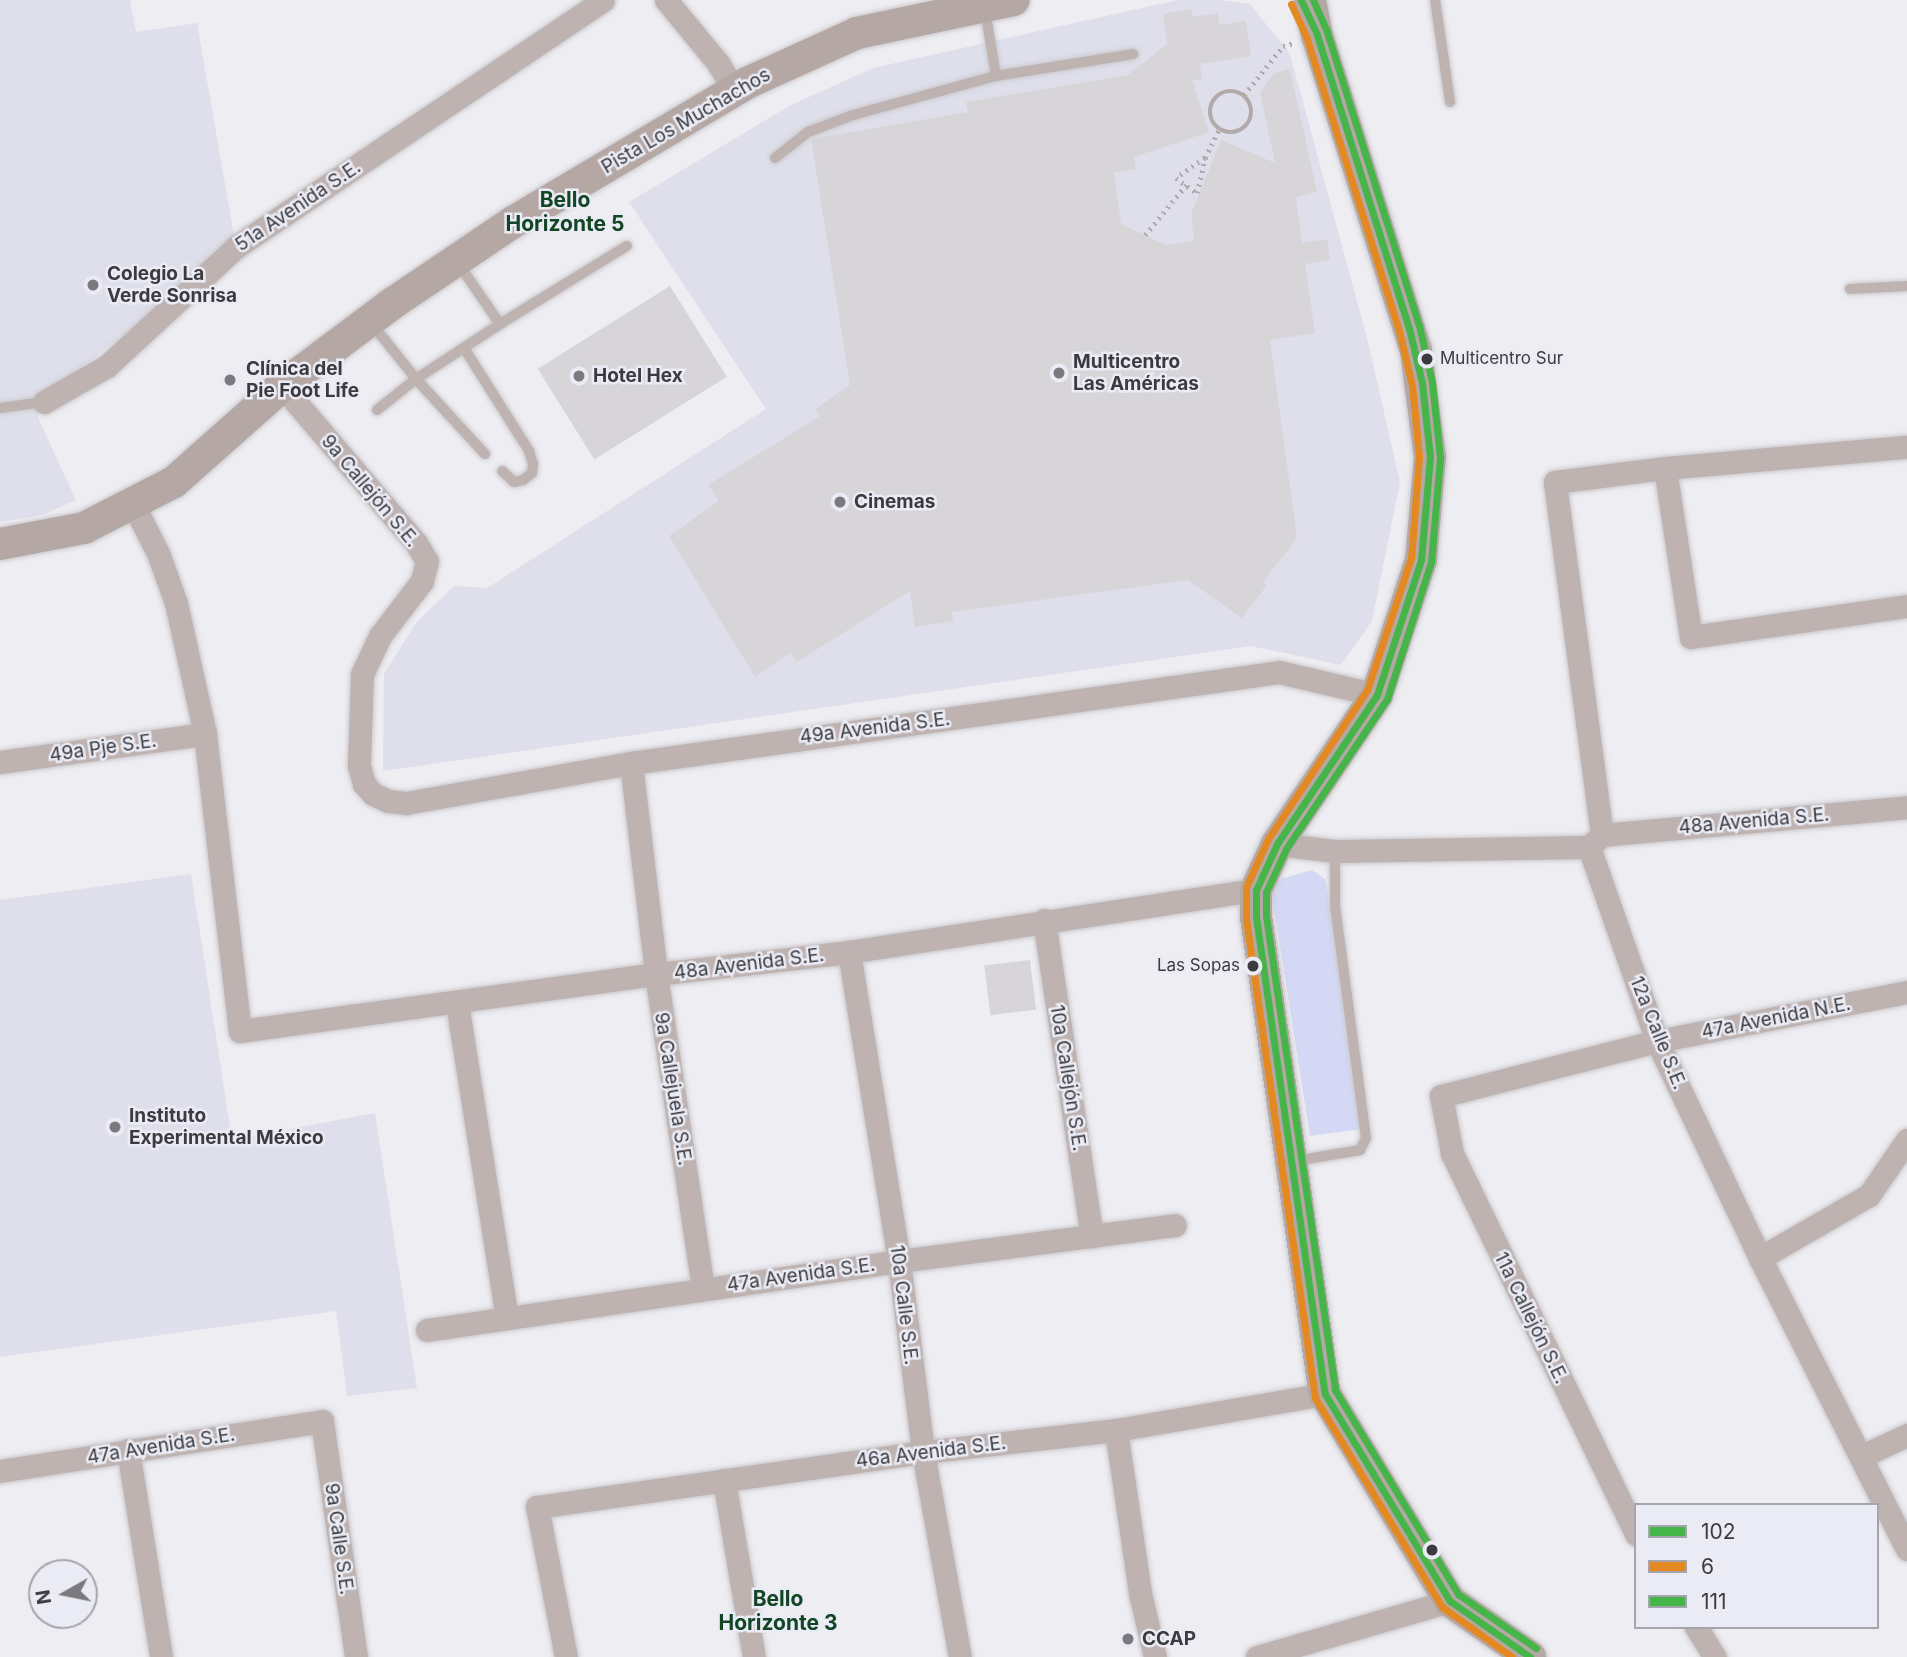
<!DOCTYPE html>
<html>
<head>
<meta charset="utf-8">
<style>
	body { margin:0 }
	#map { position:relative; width:1907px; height:1657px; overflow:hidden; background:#ededf2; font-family:Inter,sans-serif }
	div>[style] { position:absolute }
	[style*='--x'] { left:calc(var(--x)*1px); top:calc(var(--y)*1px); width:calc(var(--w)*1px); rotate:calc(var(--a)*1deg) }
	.built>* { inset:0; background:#dedfeb }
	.green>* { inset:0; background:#d5d8f5 }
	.building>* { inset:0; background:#d7d5d8; transform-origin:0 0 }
	.path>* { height:4.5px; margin-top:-2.25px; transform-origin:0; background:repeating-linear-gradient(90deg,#b2aaaa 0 2px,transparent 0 7px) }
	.path>.ring { margin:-2.25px; padding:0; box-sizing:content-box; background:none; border:4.5px solid #b2aaaa; border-radius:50% }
	.roads { filter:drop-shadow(0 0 2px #cacacd) drop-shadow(0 0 2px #cacacd) }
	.lane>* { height:10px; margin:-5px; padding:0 5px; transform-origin:5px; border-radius:5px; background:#beb3b1 }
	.street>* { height:23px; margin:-11.5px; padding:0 11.5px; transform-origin:11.5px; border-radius:11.5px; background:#beb3b1 }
	.secondary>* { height:32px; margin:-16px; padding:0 16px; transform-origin:16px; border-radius:16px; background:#b5a7a4 }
	.bus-1>* { height:7px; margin:-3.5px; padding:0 3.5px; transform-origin:3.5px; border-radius:3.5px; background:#45b549 }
	.bus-2>* { height:7px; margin:-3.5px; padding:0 3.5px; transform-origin:3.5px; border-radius:3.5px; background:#e48922 }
	.bus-3>* { height:7px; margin:-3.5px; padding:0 3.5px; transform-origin:3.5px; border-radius:3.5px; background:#45b549 }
	.dots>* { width:19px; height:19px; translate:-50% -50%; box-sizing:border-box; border:4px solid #eaebf5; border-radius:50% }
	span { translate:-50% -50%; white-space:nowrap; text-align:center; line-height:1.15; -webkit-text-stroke:5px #eaebf5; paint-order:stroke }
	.bus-label { font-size:17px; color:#3b3b3f }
	.left { translate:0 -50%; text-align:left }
	.right { translate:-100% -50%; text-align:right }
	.street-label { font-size:19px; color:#3b3b3f }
	.poi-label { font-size:19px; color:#3b3b3f; font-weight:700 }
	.neighbourhood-label { font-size:21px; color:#114523; font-weight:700 }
	.legend { position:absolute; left:1634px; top:1503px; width:245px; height:126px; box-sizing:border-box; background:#eaebf5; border:2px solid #a4a5ac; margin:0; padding:9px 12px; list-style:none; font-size:21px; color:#3b3b3f }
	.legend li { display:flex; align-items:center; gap:14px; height:35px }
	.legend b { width:35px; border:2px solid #a4a5ac }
	.north { position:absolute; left:28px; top:1559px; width:70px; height:70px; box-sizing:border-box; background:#eaebf5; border:2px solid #a4a5ac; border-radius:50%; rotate:261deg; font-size:19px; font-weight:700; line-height:28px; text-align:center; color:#3b3b3f }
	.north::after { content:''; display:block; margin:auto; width:24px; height:32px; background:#79797e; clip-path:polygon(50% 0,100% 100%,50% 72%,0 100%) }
</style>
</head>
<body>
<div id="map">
	<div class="built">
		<i style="clip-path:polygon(0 0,130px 0,136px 32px,197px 23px,236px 247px,36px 403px,39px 420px,76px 500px,43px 515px,0 522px)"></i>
		<i style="clip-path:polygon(1178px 0,1220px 0,1250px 4px,1290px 54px,1367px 338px,1400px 482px,1372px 621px,1341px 665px,1251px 646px,383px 771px,384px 674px,416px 623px,454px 586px,487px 588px,766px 409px,629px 202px,789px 106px,873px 68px)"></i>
		<i style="clip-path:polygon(191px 874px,232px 1140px,375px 1113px,417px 1388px,347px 1396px,336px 1311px,0 1357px,0 900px)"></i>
	</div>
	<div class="green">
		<i style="clip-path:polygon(1312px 870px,1325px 879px,1366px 1110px,1361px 1129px,1310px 1136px,1270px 882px)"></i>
	</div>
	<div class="building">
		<i style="clip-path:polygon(1191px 9px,1193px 17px,1218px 13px,1219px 25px,1246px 21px,1251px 56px,1200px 64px,1202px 79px,1192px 80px,1209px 132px,1134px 157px,1136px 169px,1114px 173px,1121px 224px,1166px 245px,1194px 241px,1191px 214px,1221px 140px,1275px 163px,1260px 93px,1274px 73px,1290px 69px,1317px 192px,1296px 197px,1302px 243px,1327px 239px,1330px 260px,1305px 264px,1315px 333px,1270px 340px,1297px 538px,1263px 582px,1267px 585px,1242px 618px,1188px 580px,952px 612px,953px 621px,915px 627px,910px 591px,797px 662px,790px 653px,755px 677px,669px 536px,719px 501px,708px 485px,820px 416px,815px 409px,850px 385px,811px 139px,968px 112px,966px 102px,1128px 75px,1167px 44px,1163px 14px)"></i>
		<i style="left:670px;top:286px;width:107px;height:156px;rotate:58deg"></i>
		<i style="left:1030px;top:960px;width:50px;height:46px;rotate:83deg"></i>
	</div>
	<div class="path">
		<i class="ring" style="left:1210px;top:91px;width:37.5px;height:37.5px"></i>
		<i style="--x:1244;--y:95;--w:63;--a:-51.5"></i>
		<i style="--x:1283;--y:46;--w:10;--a:-17"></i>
		<i style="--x:1205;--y:158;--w:35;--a:145"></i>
		<i style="--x:1176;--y:178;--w:26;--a:36"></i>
		<i style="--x:1197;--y:193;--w:36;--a:-77"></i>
		<i style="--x:1205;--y:158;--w:32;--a:-64"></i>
		<i style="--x:1145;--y:235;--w:65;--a:-50.6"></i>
	</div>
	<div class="roads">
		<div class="lane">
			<i style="--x:1435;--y:0;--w:103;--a:81.6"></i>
			<i style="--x:985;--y:10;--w:67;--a:80.5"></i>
			<i style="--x:775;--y:158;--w:42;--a:-38.2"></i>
			<i style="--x:808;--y:132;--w:48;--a:-20.7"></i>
			<i style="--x:853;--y:115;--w:148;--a:-15.3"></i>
			<i style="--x:996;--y:76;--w:139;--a:-9.1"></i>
			<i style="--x:458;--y:263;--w:74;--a:55.5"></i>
			<i style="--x:1850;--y:289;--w:57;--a:-3"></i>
			<i style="--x:372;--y:324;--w:70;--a:51.3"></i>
			<i style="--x:416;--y:379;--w:102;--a:47.4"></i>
			<i style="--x:464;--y:348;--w:122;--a:57.7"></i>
			<i style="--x:529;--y:451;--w:14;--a:73"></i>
			<i style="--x:533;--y:464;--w:9;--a:96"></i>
			<i style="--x:532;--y:473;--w:11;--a:142"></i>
			<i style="--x:523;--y:480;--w:9;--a:167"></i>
			<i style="--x:514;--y:482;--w:16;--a:-137"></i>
			<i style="--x:0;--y:408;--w:44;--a:-7.8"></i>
			<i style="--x:377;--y:410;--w:50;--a:-38.5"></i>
			<i style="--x:416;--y:379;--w:100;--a:-33.2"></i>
			<i style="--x:500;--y:324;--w:149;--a:-31.6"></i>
			<i style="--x:1295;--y:1161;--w:66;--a:-9.6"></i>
			<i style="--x:1360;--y:1150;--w:13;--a:-63"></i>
			<i style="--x:1366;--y:1138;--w:233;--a:-97.6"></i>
			<i style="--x:1335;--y:907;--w:56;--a:-90"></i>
		</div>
		<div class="street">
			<i style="--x:666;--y:0;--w:82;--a:50.5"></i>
			<i style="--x:718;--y:63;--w:33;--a:59"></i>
			<i style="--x:282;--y:386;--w:206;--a:49.5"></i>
			<i style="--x:416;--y:543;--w:21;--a:59"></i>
			<i style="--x:427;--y:561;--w:21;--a:104"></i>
			<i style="--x:422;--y:581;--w:69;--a:127.4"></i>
			<i style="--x:380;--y:636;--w:42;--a:115.3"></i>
			<i style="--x:362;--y:674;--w:92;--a:91.9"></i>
			<i style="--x:359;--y:766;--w:19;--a:74"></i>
			<i style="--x:364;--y:784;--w:13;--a:48"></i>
			<i style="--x:373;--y:794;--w:17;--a:25"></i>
			<i style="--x:388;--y:801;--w:18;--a:6"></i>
			<i style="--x:406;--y:803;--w:229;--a:-10.1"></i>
			<i style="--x:631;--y:763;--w:654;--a:-7.99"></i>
			<i style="--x:1279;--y:672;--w:101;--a:13.2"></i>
			<i style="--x:44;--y:402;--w:73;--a:-29.7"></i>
			<i style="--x:107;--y:366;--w:176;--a:-42.7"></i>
			<i style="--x:236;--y:247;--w:442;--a:-33.9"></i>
			<i style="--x:1665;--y:468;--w:171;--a:81.3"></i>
			<i style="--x:1691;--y:637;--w:218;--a:-8.2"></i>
			<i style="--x:133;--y:504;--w:55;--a:63"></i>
			<i style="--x:158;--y:553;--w:53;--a:70.2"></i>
			<i style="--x:176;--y:603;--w:134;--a:77.5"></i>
			<i style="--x:205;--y:734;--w:299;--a:83.3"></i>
			<i style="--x:240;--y:1031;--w:420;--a:-7.8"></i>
			<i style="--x:656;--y:974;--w:194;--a:-6.5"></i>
			<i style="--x:849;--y:952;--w:412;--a:-8.7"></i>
			<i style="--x:0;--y:762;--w:207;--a:-7.8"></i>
			<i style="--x:631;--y:763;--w:212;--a:83.2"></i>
			<i style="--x:656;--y:974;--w:318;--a:81.5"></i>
			<i style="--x:1602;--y:835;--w:306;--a:-5.2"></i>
			<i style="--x:1277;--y:844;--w:58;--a:6.9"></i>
			<i style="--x:1335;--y:851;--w:254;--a:-0.9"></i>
			<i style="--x:1589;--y:847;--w:206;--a:70.7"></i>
			<i style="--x:1657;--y:1041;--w:240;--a:64.6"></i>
			<i style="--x:1760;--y:1258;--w:326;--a:63.2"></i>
			<i style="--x:1589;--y:847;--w:18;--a:-43"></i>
			<i style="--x:1602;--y:835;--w:356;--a:-97.6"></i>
			<i style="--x:1555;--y:482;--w:111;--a:-7.3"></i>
			<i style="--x:1665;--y:468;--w:243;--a:-5"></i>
			<i style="--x:1044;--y:920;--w:320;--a:81.4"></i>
			<i style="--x:849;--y:952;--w:313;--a:80.8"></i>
			<i style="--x:899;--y:1261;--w:193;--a:82.8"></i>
			<i style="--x:923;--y:1452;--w:208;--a:79.8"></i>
			<i style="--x:457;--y:1003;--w:319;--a:81"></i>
			<i style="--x:1760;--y:1258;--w:126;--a:-30"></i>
			<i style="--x:1869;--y:1195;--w:67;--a:-55.4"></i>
			<i style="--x:427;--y:1330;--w:477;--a:-8.3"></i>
			<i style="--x:899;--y:1261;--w:278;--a:-7.4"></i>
			<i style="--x:1116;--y:1430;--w:165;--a:81.6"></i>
			<i style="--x:1140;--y:1593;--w:66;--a:76.8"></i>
			<i style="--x:128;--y:1450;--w:210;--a:80.9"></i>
			<i style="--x:1862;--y:1456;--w:50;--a:-25"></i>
			<i style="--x:0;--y:1471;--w:326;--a:-8.8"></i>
			<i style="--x:322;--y:1421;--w:238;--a:81.8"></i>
			<i style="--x:724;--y:1480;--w:180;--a:80.4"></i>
			<i style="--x:1636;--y:1534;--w:423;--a:-115.8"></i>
			<i style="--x:1452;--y:1153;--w:58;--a:-100.9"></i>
			<i style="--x:1441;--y:1096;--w:223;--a:-14.3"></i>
			<i style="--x:1657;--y:1041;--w:255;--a:-11.1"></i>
			<i style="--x:1696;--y:1627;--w:36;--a:58"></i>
			<i style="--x:566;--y:1657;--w:153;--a:-100.9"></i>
			<i style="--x:537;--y:1507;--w:390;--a:-8.1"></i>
			<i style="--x:923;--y:1452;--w:194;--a:-6.5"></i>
			<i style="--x:1116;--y:1430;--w:212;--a:-9.8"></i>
			<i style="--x:1257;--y:1657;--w:201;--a:-16.2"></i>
		</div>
		<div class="secondary">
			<i style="--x:1310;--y:0;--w:36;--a:79"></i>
			<i style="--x:1317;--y:35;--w:331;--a:72.6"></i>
			<i style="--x:1416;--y:351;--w:107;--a:82.5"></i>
			<i style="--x:1430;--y:457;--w:103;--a:95"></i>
			<i style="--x:1421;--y:560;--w:142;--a:108.1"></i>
			<i style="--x:1377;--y:695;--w:179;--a:123.9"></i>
			<i style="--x:1277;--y:844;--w:51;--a:114.5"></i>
			<i style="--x:1256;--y:890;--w:27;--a:90"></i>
			<i style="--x:1256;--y:917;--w:482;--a:81.8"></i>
			<i style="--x:1325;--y:1394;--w:242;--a:58.9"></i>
			<i style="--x:1450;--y:1601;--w:98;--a:35"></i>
			<i style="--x:0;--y:544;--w:86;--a:-10.8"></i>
			<i style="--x:84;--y:528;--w:101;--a:-27.1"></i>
			<i style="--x:174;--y:482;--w:144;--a:-41.6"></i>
			<i style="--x:282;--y:386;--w:139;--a:-36.8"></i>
			<i style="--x:393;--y:303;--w:145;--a:-34"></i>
			<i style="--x:513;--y:222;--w:272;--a:-30.7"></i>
			<i style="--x:747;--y:83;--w:121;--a:-24.4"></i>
			<i style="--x:857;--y:33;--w:160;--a:-11.9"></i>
		</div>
	</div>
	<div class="bus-1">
		<i style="--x:1301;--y:0;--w:38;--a:65"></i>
		<i style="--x:1317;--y:35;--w:307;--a:72.6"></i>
		<i style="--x:1409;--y:328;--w:57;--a:76.7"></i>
		<i style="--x:1422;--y:383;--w:74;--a:83.8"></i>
		<i style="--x:1430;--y:457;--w:103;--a:95"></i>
		<i style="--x:1421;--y:560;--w:142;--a:108.1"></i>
		<i style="--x:1377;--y:695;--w:179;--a:123.9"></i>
		<i style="--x:1277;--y:844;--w:51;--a:114.5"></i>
		<i style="--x:1256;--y:890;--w:27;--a:90"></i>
		<i style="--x:1256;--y:917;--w:482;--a:81.8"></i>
		<i style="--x:1325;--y:1394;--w:242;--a:58.9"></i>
		<i style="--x:1450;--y:1601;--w:98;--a:35"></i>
	</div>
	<div class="bus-2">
		<i style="--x:1291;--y:4;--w:38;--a:65"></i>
		<i style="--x:1307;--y:39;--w:306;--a:72.5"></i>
		<i style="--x:1399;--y:331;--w:56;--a:76.5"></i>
		<i style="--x:1412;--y:385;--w:72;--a:84.4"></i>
		<i style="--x:1419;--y:457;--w:101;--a:94.5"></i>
		<i style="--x:1411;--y:558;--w:139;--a:108.4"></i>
		<i style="--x:1367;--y:690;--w:179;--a:123.6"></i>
		<i style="--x:1268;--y:839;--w:53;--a:114.6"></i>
		<i style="--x:1246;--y:887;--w:32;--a:90"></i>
		<i style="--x:1246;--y:919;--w:484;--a:81.8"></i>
		<i style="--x:1315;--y:1398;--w:245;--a:58.7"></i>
		<i style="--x:1442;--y:1607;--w:86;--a:35.5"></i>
	</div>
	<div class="bus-3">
		<i style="--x:1313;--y:0;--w:35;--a:66"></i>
		<i style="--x:1327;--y:32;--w:307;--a:72.6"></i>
		<i style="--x:1419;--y:325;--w:58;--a:77.2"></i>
		<i style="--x:1432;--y:382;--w:76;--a:84"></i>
		<i style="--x:1440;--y:458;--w:104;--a:94.9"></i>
		<i style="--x:1431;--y:562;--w:144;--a:107.8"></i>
		<i style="--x:1387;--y:699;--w:181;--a:124"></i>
		<i style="--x:1286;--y:849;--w:47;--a:114.9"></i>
		<i style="--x:1266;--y:892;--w:24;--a:90"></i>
		<i style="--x:1266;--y:916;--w:479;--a:81.7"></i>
		<i style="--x:1335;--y:1390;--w:238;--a:58.9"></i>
		<i style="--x:1458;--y:1594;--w:95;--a:34.7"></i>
	</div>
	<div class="dots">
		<i style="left:93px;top:285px;background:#79797e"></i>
		<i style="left:1427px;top:359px;background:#3b3b3f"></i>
		<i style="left:1059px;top:373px;background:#79797e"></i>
		<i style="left:579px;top:376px;background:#79797e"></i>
		<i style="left:230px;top:380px;background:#79797e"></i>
		<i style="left:840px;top:502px;background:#79797e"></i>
		<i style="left:1253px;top:966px;background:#3b3b3f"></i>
		<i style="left:115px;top:1127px;background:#79797e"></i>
		<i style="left:1432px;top:1550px;background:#3b3b3f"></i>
		<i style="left:1128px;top:1639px;background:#79797e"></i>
	</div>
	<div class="bus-label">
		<span class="left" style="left:1440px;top:359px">Multicentro Sur</span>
		<span class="right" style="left:1240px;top:966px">Las Sopas</span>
	</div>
	<div class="street-label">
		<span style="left:686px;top:121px;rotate:-30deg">Pista Los Muchachos</span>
		<span style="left:298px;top:206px;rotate:-34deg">51a Avenida S.E.</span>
		<span style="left:370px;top:491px;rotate:50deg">9a Callejón S.E.</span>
		<span style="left:875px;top:728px;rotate:-7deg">49a Avenida S.E.</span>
		<span style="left:103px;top:748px;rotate:-8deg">49a Pje S.E.</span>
		<span style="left:1754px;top:821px;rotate:-5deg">48a Avenida S.E.</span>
		<span style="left:749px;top:964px;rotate:-7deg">48a Avenida S.E.</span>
		<span style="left:1776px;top:1018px;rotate:-11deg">47a Avenida N.E.</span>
		<span style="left:1658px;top:1033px;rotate:68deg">12a Calle S.E.</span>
		<span style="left:1068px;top:1078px;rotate:81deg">10a Callejón S.E.</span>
		<span style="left:673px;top:1089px;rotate:81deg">9a Callejuela S.E.</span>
		<span style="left:801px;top:1275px;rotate:-8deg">47a Avenida S.E.</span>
		<span style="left:904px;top:1305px;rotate:83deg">10a Calle S.E.</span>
		<span style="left:1531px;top:1318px;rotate:64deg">11a Callejón S.E.</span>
		<span style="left:161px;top:1446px;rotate:-9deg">47a Avenida S.E.</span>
		<span style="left:931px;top:1452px;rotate:-7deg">46a Avenida S.E.</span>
		<span style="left:339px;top:1539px;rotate:82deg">9a Calle S.E.</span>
	</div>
	<div class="poi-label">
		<span class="left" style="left:107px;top:285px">Colegio La<br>Verde Sonrisa</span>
		<span class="left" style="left:1073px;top:373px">Multicentro<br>Las Américas</span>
		<span class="left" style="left:246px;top:380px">Clínica del<br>Pie Foot Life</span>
		<span class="left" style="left:593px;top:376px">Hotel Hex</span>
		<span class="left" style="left:854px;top:502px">Cinemas</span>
		<span class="left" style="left:129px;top:1127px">Instituto<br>Experimental México</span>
		<span class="left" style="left:1142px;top:1639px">CCAP</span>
	</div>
	<div class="neighbourhood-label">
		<span style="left:565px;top:212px">Bello<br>Horizonte 5</span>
		<span style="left:778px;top:1611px">Bello<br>Horizonte 3</span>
	</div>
	<ul class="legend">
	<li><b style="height:9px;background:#45b549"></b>102</li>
	<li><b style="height:9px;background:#e48922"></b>6</li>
	<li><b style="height:9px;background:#45b549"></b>111</li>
	</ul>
	<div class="north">N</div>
</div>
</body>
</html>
